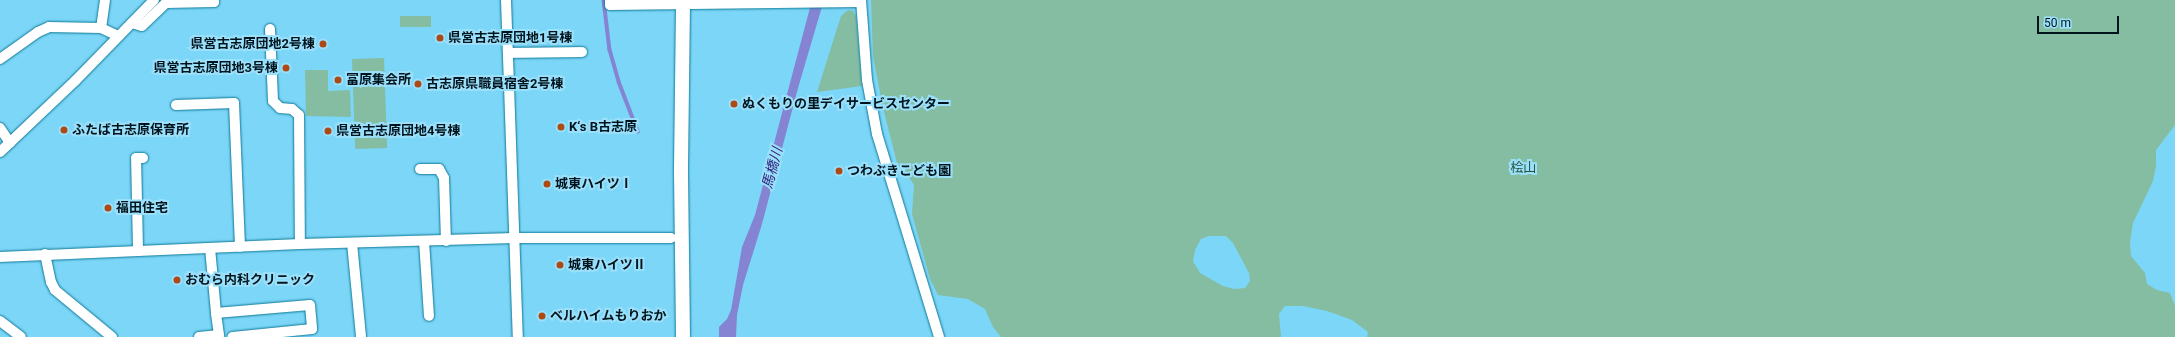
<!DOCTYPE html>
<html>
<head>
<meta charset="utf-8">
<style>
	body { margin:0 }
	#map { position:relative; width:2175px; height:337px; overflow:hidden; background:#7cd6f7; font-family:Roboto,"Noto Sans JP",sans-serif }
	div>[style] { position:absolute }
	[style*='--x'] { left:calc(var(--x)*1px); top:calc(var(--y)*1px); width:calc(var(--w)*1px); rotate:calc(var(--a)*1deg) }
	.green>* { inset:0; background:#84bda2; transform-origin:0 0 }
	.water>* { inset:0; background:#8584d2 }
	.stream>* { height:3.5px; margin:-1.75px; padding:0 1.75px; transform-origin:1.75px; border-radius:1.75px; background:#8584d2 }
	.roads { filter:drop-shadow(0 0 1px #0e7a98) drop-shadow(0 0 1px #0e7a98) }
	.street>* { height:10px; margin:-5px; padding:0 5px; transform-origin:5px; border-radius:5px; background:#fff }
	.secondary>* { height:14px; margin:-7px; padding:0 7px; transform-origin:7px; border-radius:7px; background:#fff }
	.dots>* { width:11px; height:11px; translate:-50% -50%; box-sizing:border-box; border:2px solid #9be0fb; border-radius:50% }
	span { translate:-50% -50%; white-space:nowrap; text-align:center; line-height:1.15; -webkit-text-stroke:4px #9be0fb; paint-order:stroke }
	.poi-label { font-size:13px; color:#00141d; font-weight:700 }
	.left { translate:0 -50%; text-align:left }
	.right { translate:-100% -50%; text-align:right }
	.park-label { font-size:13px; color:#27523f }
	.water-label { font-size:14px; color:#301f7a; font-style:italic }
	.scale { position:absolute; left:2037px; top:16px; width:82px; height:18px; box-sizing:border-box; border:2px solid #00141d; border-top:0; padding-left:5px; font-size:12px; line-height:14px; white-space:nowrap; color:#00141d; -webkit-text-stroke:3px #9be0fb; paint-order:stroke }
</style>
</head>
<body>
<div id="map">
	<div class="green">
		<i style="clip-path:polygon(evenodd,871px 0,2175px 0,2175px 125px,2156px 150px,2156px 166px,2153px 181px,2133px 223px,2130px 242px,2131px 256px,2145px 273px,2147px 284px,2157px 290px,2170px 293px,2175px 306px,2175px 337px,1367px 337px,1368px 332px,1352px 320px,1327px 311px,1303px 306px,1285px 306px,1279px 314px,1281px 337px,1001px 337px,993px 327px,985px 309px,968px 299px,938px 295px,930px 279px,912px 214px,914px 185px,907px 174px,897px 163px,883px 108px,873px 56px,871px 0,1209px 236px,1226px 236px,1233px 243px,1249px 273px,1250px 281px,1245px 288px,1234px 289px,1223px 286px,1200px 273px,1193px 261px,1195px 250px,1201px 239px,1209px 236px)"></i>
		<i style="clip-path:polygon(848px 10px,853px 11px,856px 16px,862px 86px,817px 92px,841px 16px)"></i>
		<i style="left:400px;top:16px;width:31px;height:11px"></i>
		<i style="left:384px;top:58px;width:90px;height:32px;rotate:88deg"></i>
		<i style="clip-path:polygon(305px 70px,328px 70px,328px 91px,350px 90px,351px 117px,306px 116px)"></i>
	</div>
	<div class="water">
		<i style="clip-path:polygon(812px 0,824px 0,798px 88px,762px 224px,743px 285px,737px 315px,736px 337px,719px 337px,719px 327px,727px 319px,731px 310px,742px 247px,755px 215px)"></i>
	</div>
	<div class="stream">
		<i style="--x:604;--y:0;--w:50;--a:83.2"></i>
		<i style="--x:610;--y:50;--w:33;--a:74"></i>
		<i style="--x:619;--y:82;--w:53;--a:68.8"></i>
	</div>
	<div class="roads">
		<div class="street">
			<i style="--x:105;--y:0;--w:28;--a:98"></i>
			<i style="--x:101;--y:28;--w:19;--a:25"></i>
			<i style="--x:506;--y:0;--w:337;--a:88"></i>
			<i style="--x:610;--y:0;--w:5;--a:90"></i>
			<i style="--x:610;--y:5;--w:251;--a:-0.7"></i>
			<i style="--x:861;--y:0;--w:80;--a:85.7"></i>
			<i style="--x:867;--y:80;--w:55;--a:79.5"></i>
			<i style="--x:877;--y:134;--w:212;--a:73"></i>
			<i style="--x:132;--y:23;--w:10;--a:17"></i>
			<i style="--x:142;--y:26;--w:33;--a:-44"></i>
			<i style="--x:166;--y:3;--w:48;--a:-1.2"></i>
			<i style="--x:214;--y:2;--w:2;--a:-90"></i>
			<i style="--x:270;--y:29;--w:72;--a:87.6"></i>
			<i style="--x:273;--y:101;--w:10;--a:45"></i>
			<i style="--x:280;--y:108;--w:12;--a:5"></i>
			<i style="--x:292;--y:109;--w:9;--a:41"></i>
			<i style="--x:299;--y:115;--w:129;--a:89.6"></i>
			<i style="--x:508;--y:53;--w:74;--a:-0.8"></i>
			<i style="--x:0;--y:59;--w:47;--a:-35.4"></i>
			<i style="--x:38;--y:32;--w:12;--a:-24"></i>
			<i style="--x:49;--y:27;--w:52;--a:1.1"></i>
			<i style="--x:176;--y:105;--w:58;--a:-2"></i>
			<i style="--x:234;--y:103;--w:144;--a:87.6"></i>
			<i style="--x:0;--y:128;--w:18;--a:56"></i>
			<i style="--x:0;--y:152;--w:103;--a:-43.4"></i>
			<i style="--x:75;--y:81;--w:113;--a:-45.7"></i>
			<i style="--x:420;--y:169;--w:19;--a:0"></i>
			<i style="--x:439;--y:169;--w:10;--a:61"></i>
			<i style="--x:444;--y:178;--w:63;--a:88.2"></i>
			<i style="--x:424;--y:241;--w:75;--a:86.2"></i>
			<i style="--x:352;--y:243;--w:94;--a:84.5"></i>
			<i style="--x:210;--y:248;--w:65;--a:84.7"></i>
			<i style="--x:216;--y:313;--w:94;--a:-4.9"></i>
			<i style="--x:310;--y:305;--w:24;--a:85"></i>
			<i style="--x:312;--y:329;--w:80;--a:174.3"></i>
			<i style="--x:138;--y:250;--w:92;--a:-91.2"></i>
			<i style="--x:136;--y:158;--w:7;--a:0"></i>
			<i style="--x:45;--y:254;--w:29;--a:78"></i>
			<i style="--x:51;--y:282;--w:9;--a:63"></i>
			<i style="--x:55;--y:290;--w:74;--a:39.5"></i>
			<i style="--x:0;--y:257;--w:300;--a:-2.5"></i>
			<i style="--x:300;--y:244;--w:214;--a:-1.6"></i>
			<i style="--x:514;--y:238;--w:157;--a:0"></i>
			<i style="--x:0;--y:321;--w:26;--a:37"></i>
			<i style="--x:199;--y:337;--w:20;--a:-6"></i>
			<i style="--x:219;--y:335;--w:22;--a:-98"></i>
		</div>
		<div class="secondary">
			<i style="--x:683;--y:337;--w:169;--a:-90.7"></i>
			<i style="--x:681;--y:168;--w:168;--a:-89.3"></i>
		</div>
	</div>
	<div class="dots">
		<i style="left:440px;top:38px;background:#ad4915"></i>
		<i style="left:323px;top:44px;background:#ad4915"></i>
		<i style="left:286px;top:68px;background:#ad4915"></i>
		<i style="left:338px;top:80px;background:#ad4915"></i>
		<i style="left:418px;top:84px;background:#ad4915"></i>
		<i style="left:734px;top:104px;background:#ad4915"></i>
		<i style="left:561px;top:127px;background:#ad4915"></i>
		<i style="left:64px;top:130px;background:#ad4915"></i>
		<i style="left:328px;top:131px;background:#ad4915"></i>
		<i style="left:839px;top:171px;background:#ad4915"></i>
		<i style="left:547px;top:184px;background:#ad4915"></i>
		<i style="left:108px;top:208px;background:#ad4915"></i>
		<i style="left:560px;top:265px;background:#ad4915"></i>
		<i style="left:177px;top:280px;background:#ad4915"></i>
		<i style="left:542px;top:316px;background:#ad4915"></i>
	</div>
	<div class="poi-label">
		<span class="left" style="left:448px;top:38px">県営古志原団地1号棟</span>
		<span class="right" style="left:315px;top:44px">県営古志原団地2号棟</span>
		<span class="right" style="left:278px;top:68px">県営古志原団地3号棟</span>
		<span class="left" style="left:346px;top:80px">冨原集会所</span>
		<span class="left" style="left:426px;top:84px">古志原県職員宿舎2号棟</span>
		<span class="left" style="left:742px;top:104px">ぬくもりの里デイサービスセンター</span>
		<span class="left" style="left:569px;top:127px">K‘s B古志原</span>
		<span class="left" style="left:72px;top:130px">ふたば古志原保育所</span>
		<span class="left" style="left:336px;top:131px">県営古志原団地4号棟</span>
		<span class="left" style="left:847px;top:171px">つわぶきこども園</span>
		<span class="left" style="left:555px;top:184px">城東ハイツⅠ</span>
		<span class="left" style="left:116px;top:208px">福田住宅</span>
		<span class="left" style="left:568px;top:265px">城東ハイツⅡ</span>
		<span class="left" style="left:185px;top:280px">おむら内科クリニック</span>
		<span class="left" style="left:550px;top:316px">ベルハイムもりおか</span>
	</div>
	<div class="park-label">
		<span style="left:1523px;top:168px">桧山</span>
	</div>
	<div class="water-label">
		<span style="left:772px;top:168px;rotate:-75deg">馬橋川</span>
	</div>
	<div class="scale">50 m</div>
</div>
</body>
</html>
